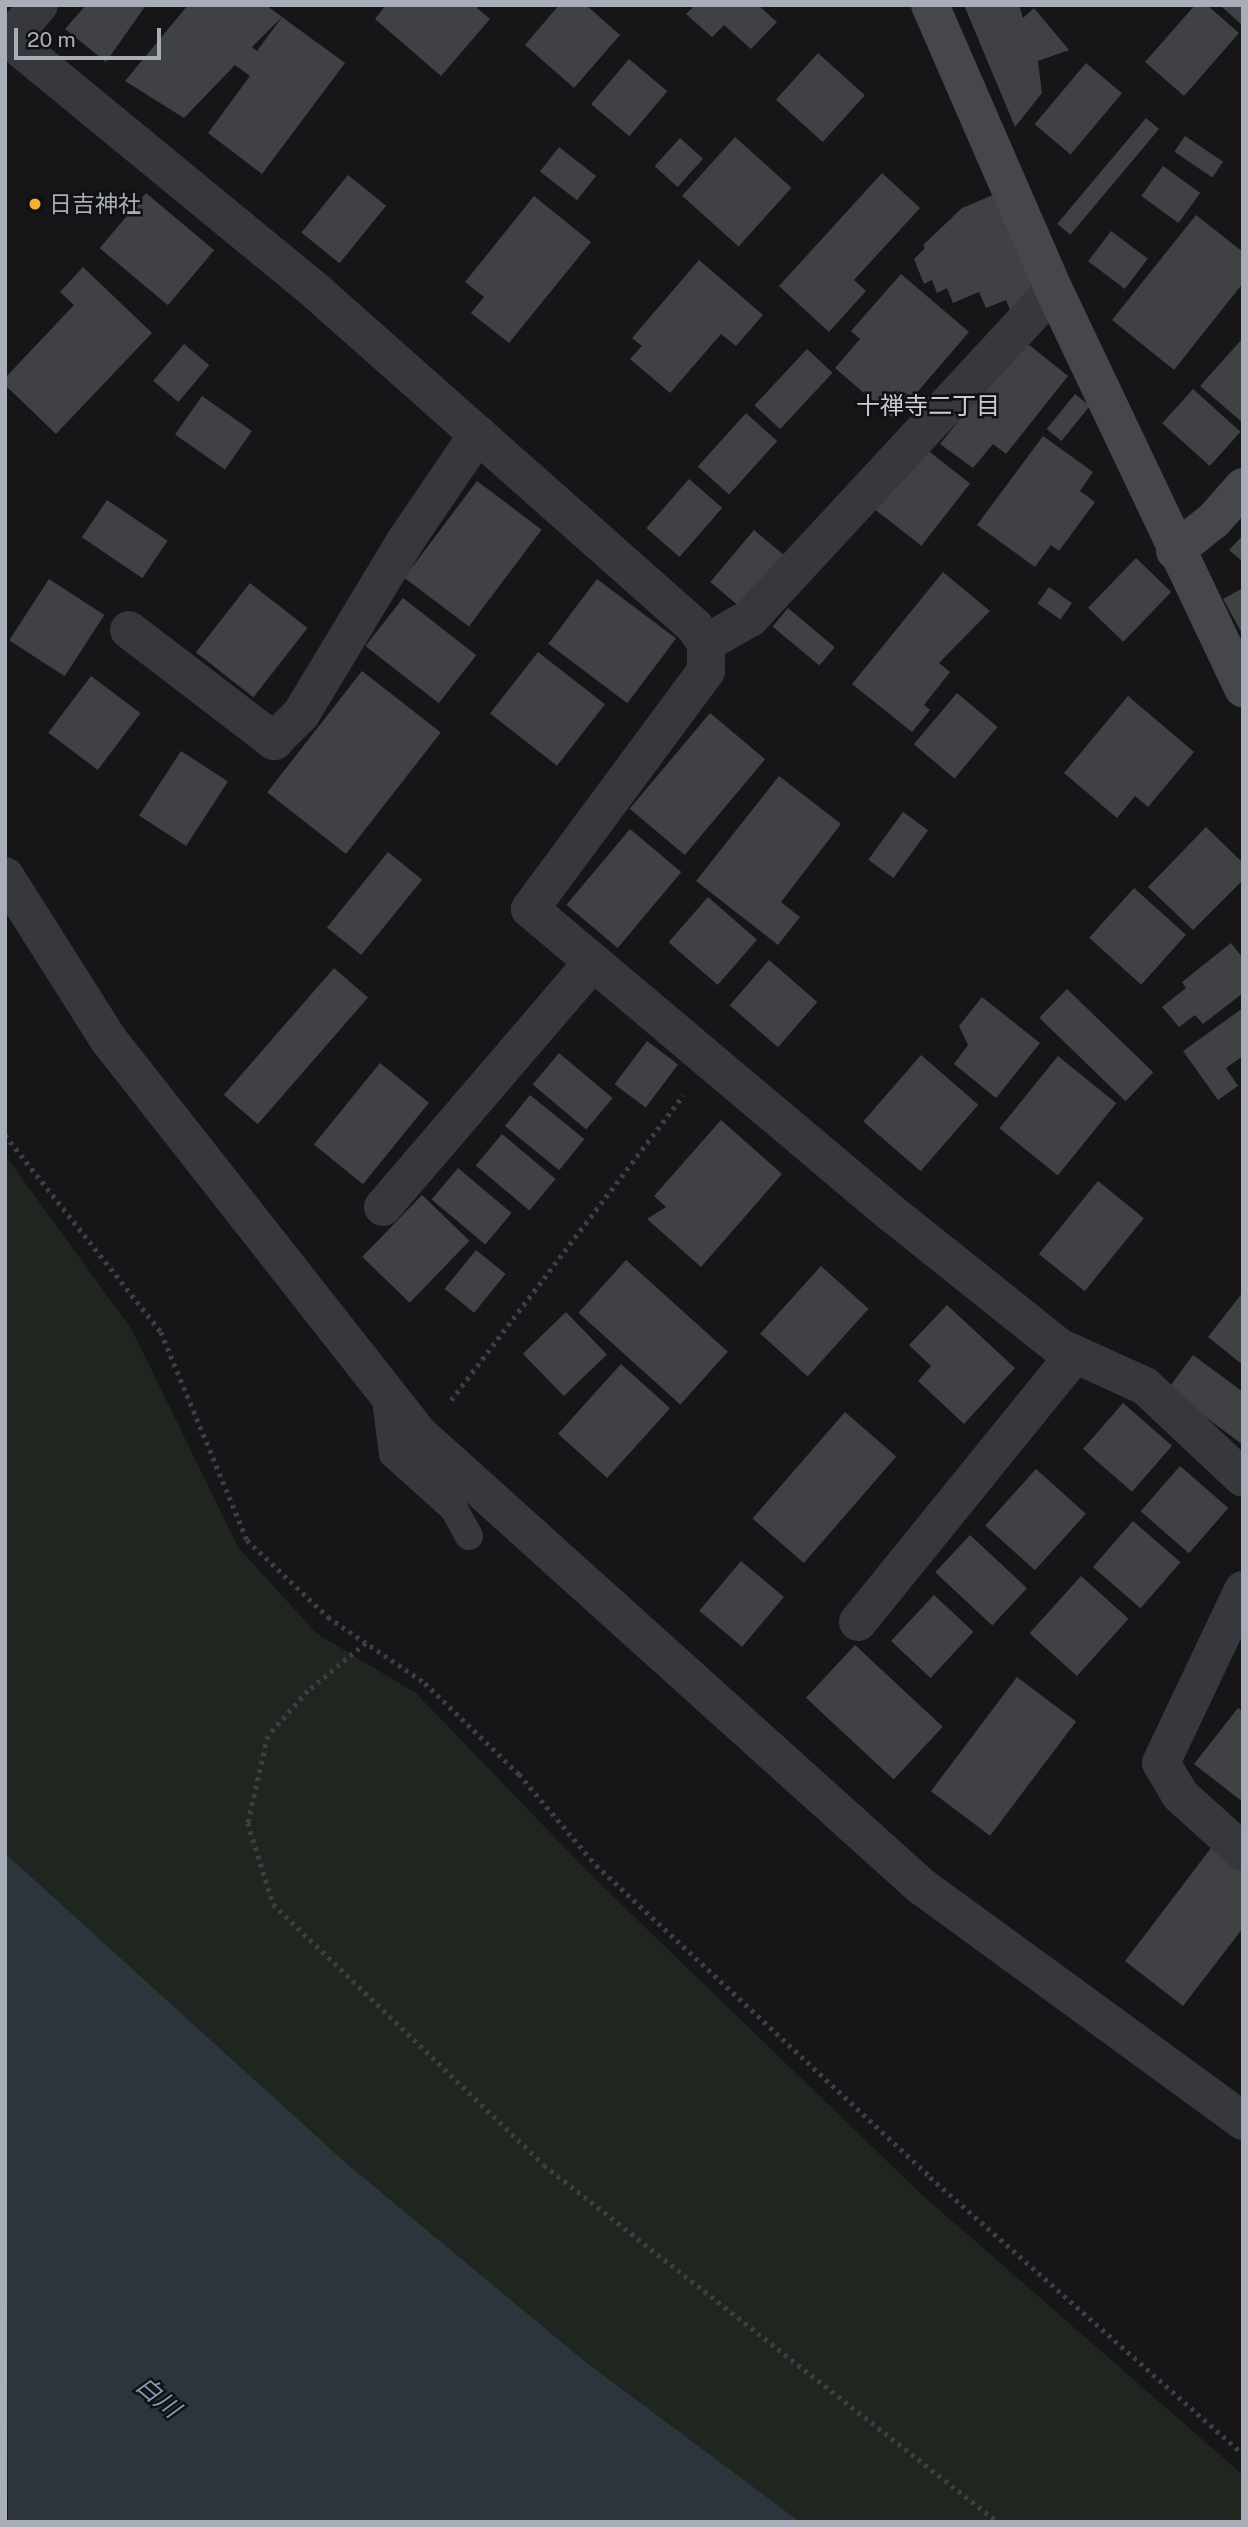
<!DOCTYPE html>
<html>
<head>
<meta charset="utf-8">
<style>
	body { margin:0 }
	#map { position:relative; width:1248px; height:2527px; overflow:hidden; background:#161618; font-family:"Public Sans","Noto Sans JP",sans-serif }
	div>[style] { position:absolute }
	[style*='--x'] { left:calc(var(--x)*1px); top:calc(var(--y)*1px); width:calc(var(--w)*1px); rotate:calc(var(--a)*1deg) }
	.green>* { inset:0; background:#1e261f }
	.water>* { inset:0; background:#2c353c }
	.building>* { inset:0; background:#404145; transform-origin:0 0 }
	.path>* { height:4.5px; margin-top:-2.25px; transform-origin:0; background:repeating-linear-gradient(90deg,#3d3f44 0 3.5px,transparent 0 8.5px) }
	.lane>* { height:28px; margin:-14px; padding:0 14px; transform-origin:14px; border-radius:14px; background:#37383d }
	.street>* { height:38px; margin:-19px; padding:0 19px; transform-origin:19px; border-radius:19px; background:#37383d }
	.secondary>* { height:38px; margin:-19px; padding:0 19px; transform-origin:19px; border-radius:19px; background:#45474d }
	.dots>* { width:19px; height:19px; translate:-50% -50%; box-sizing:border-box; border:4px solid #111113; border-radius:50% }
	span { translate:-50% -50%; white-space:nowrap; text-align:center; line-height:1.15; -webkit-text-stroke:5px #111113; paint-order:stroke }
	.poi-label { font-size:23px; color:#a8adb8 }
	.left { translate:0 -50%; text-align:left }
	.neighbourhood-label { font-size:24px; color:#c9ccd4 }
	.water-label { font-size:24px; color:#7f9bb3; font-style:italic }
	.frame { position:absolute; inset:0; border:7px solid #a8adb8; pointer-events:none }
	.scale { position:absolute; left:14px; top:28px; width:147px; height:32px; box-sizing:border-box; border:4px solid #a8adb8; border-top:0; padding-left:9px; font-size:21px; line-height:24px; white-space:nowrap; color:#a8adb8; -webkit-text-stroke:5px #111113; paint-order:stroke }
</style>
</head>
<body>
<div id="map">
	<div class="green">
		<i style="clip-path:polygon(5px 1155px,132px 1330px,238px 1547px,316px 1633px,416px 1693px,589px 1873px,920px 2193px,1243px 2475px,1243px 2522px,800px 2522px,582px 2359px,346px 2163px,5px 1853px)"></i>
	</div>
	<div class="water">
		<i style="clip-path:polygon(5px 1853px,346px 2163px,582px 2359px,800px 2522px,8px 2522px)"></i>
	</div>
	<div class="building">
		<i style="clip-path:polygon(86px 5px,146px 5px,106px 62px,65px 29px)"></i>
		<i style="clip-path:polygon(188px 5px,266px 5px,282px 17px,252px 47px,257px 51px,282px 17px,345px 63px,262px 174px,208px 133px,250px 76px,235px 65px,184px 118px,125px 81px)"></i>
		<i style="clip-path:polygon(386px 5px,480px 5px,477px 8px,490px 19px,441px 76px,375px 19px)"></i>
		<i style="clip-path:polygon(559px 5px,586px 5px,620px 35px,574px 88px,525px 45px)"></i>
		<i style="clip-path:polygon(695px 5px,758px 5px,777px 22px,751px 49px,724px 25px,712px 37px,686px 14px)"></i>
		<i style="clip-path:polygon(964px 5px,1019px 5px,1023px 18px,1034px 8px,1069px 50px,1038px 61px,1042px 93px,1015px 127px)"></i>
		<i style="clip-path:polygon(1195px 5px,1207px 5px,1239px 33px,1184px 96px,1145px 62px)"></i>
		<i style="clip-path:polygon(1220px 5px,1243px 5px,1243px 26px)"></i>
		<i style="left:818px;top:53px;width:63px;height:63px;rotate:42deg"></i>
		<i style="left:629px;top:59px;width:50px;height:59px;rotate:40deg"></i>
		<i style="left:1086px;top:63px;width:47px;height:80px;rotate:40deg"></i>
		<i style="left:1146px;top:118px;width:17px;height:138px;rotate:40deg"></i>
		<i style="left:1185px;top:136px;width:46px;height:19px;rotate:34deg"></i>
		<i style="left:735px;top:137px;width:76px;height:79px;rotate:42deg"></i>
		<i style="left:680px;top:138px;width:31px;height:38px;rotate:42deg"></i>
		<i style="left:559px;top:147px;width:47px;height:31px;rotate:38deg"></i>
		<i style="left:1163px;top:166px;width:46px;height:37px;rotate:36deg"></i>
		<i style="clip-path:polygon(882px 173px,920px 208px,854px 280px,866px 291px,829px 332px,779px 286px)"></i>
		<i style="left:348px;top:175px;width:49px;height:74px;rotate:39deg"></i>
		<i style="left:146px;top:193px;width:89px;height:72px;rotate:40deg"></i>
		<i style="clip-path:polygon(993px 195px,1036px 293px,1013px 317px,1006px 300px,986px 308px,979px 292px,953px 303px,947px 288px,937px 293px,932px 280px,924px 284px,914px 259px,925px 248px,923px 245px,962px 208px)"></i>
		<i style="clip-path:polygon(534px 196px,591px 242px,509px 343px,471px 313px,484px 297px,465px 282px)"></i>
		<i style="clip-path:polygon(1196px 215px,1243px 252px,1243px 283px,1174px 370px,1112px 320px)"></i>
		<i style="left:1111px;top:231px;width:46px;height:38px;rotate:37deg"></i>
		<i style="clip-path:polygon(699px 260px,763px 315px,736px 346px,721px 334px,670px 393px,630px 359px,642px 346px,632px 338px)"></i>
		<i style="clip-path:polygon(83px 267px,152px 333px,56px 434px,5px 385px,5px 378px,74px 305px,60px 292px)"></i>
		<i style="clip-path:polygon(901px 274px,969px 332px,894px 419px,835px 368px,860px 339px,851px 331px)"></i>
		<i style="clip-path:polygon(1243px 338px,1243px 423px,1200px 386px)"></i>
		<i style="clip-path:polygon(1023px 340px,1068px 376px,1006px 454px,993px 444px,973px 468px,940px 444px)"></i>
		<i style="left:184px;top:344px;width:33px;height:48px;rotate:40deg"></i>
		<i style="left:807px;top:349px;width:35px;height:77px;rotate:43deg"></i>
		<i style="left:1193px;top:389px;width:64px;height:46px;rotate:42deg"></i>
		<i style="left:1075px;top:394px;width:19px;height:45px;rotate:39deg"></i>
		<i style="left:202px;top:396px;width:61px;height:47px;rotate:35deg"></i>
		<i style="left:746px;top:413px;width:42px;height:72px;rotate:42deg"></i>
		<i style="clip-path:polygon(1043px 436px,1093px 472px,1080px 491px,1095px 502px,1059px 551px,1051px 545px,1035px 567px,977px 525px)"></i>
		<i style="left:922px;top:446px;width:61px;height:79px;rotate:38deg"></i>
		<i style="left:689px;top:479px;width:44px;height:65px;rotate:41deg"></i>
		<i style="left:477px;top:481px;width:81px;height:121px;rotate:37deg"></i>
		<i style="left:107px;top:500px;width:73px;height:45px;rotate:34deg"></i>
		<i style="left:754px;top:530px;width:40px;height:68px;rotate:40deg"></i>
		<i style="clip-path:polygon(1243px 535px,1243px 562px,1229px 550px)"></i>
		<i style="left:1136px;top:558px;width:49px;height:69px;rotate:44deg"></i>
		<i style="clip-path:polygon(943px 572px,990px 611px,939px 663px,950px 672px,924px 705px,930px 710px,912px 732px,852px 684px)"></i>
		<i style="left:49px;top:579px;width:66px;height:73px;rotate:33deg"></i>
		<i style="left:597px;top:579px;width:99px;height:81px;rotate:37deg"></i>
		<i style="left:250px;top:583px;width:73px;height:88px;rotate:38deg"></i>
		<i style="left:1049px;top:587px;width:28px;height:20px;rotate:35deg"></i>
		<i style="clip-path:polygon(1243px 588px,1243px 635px,1223px 599px)"></i>
		<i style="left:403px;top:598px;width:93px;height:61px;rotate:38deg"></i>
		<i style="left:788px;top:608px;width:61px;height:24px;rotate:40deg"></i>
		<i style="left:538px;top:652px;width:85px;height:78px;rotate:38deg"></i>
		<i style="left:362px;top:671px;width:100px;height:154px;rotate:38deg"></i>
		<i style="left:91px;top:676px;width:62px;height:71px;rotate:37deg"></i>
		<i style="left:957px;top:693px;width:53px;height:67px;rotate:40deg"></i>
		<i style="clip-path:polygon(1128px 696px,1194px 752px,1148px 807px,1135px 796px,1117px 818px,1064px 773px)"></i>
		<i style="left:710px;top:713px;width:72px;height:125px;rotate:40deg"></i>
		<i style="left:181px;top:751px;width:56px;height:77px;rotate:33deg"></i>
		<i style="clip-path:polygon(779px 776px,841px 824px,781px 902px,800px 917px,778px 945px,696px 881px)"></i>
		<i style="left:903px;top:812px;width:31px;height:59px;rotate:36deg"></i>
		<i style="clip-path:polygon(1206px 827px,1243px 863px,1243px 880px,1193px 930px,1148px 887px)"></i>
		<i style="left:630px;top:829px;width:67px;height:99px;rotate:40deg"></i>
		<i style="left:388px;top:852px;width:44px;height:97px;rotate:39deg"></i>
		<i style="left:1134px;top:888px;width:70px;height:67px;rotate:42deg"></i>
		<i style="left:708px;top:897px;width:65px;height:60px;rotate:41deg"></i>
		<i style="clip-path:polygon(1231px 943px,1243px 958px,1243px 993px,1203px 1024px,1195px 1015px,1179px 1027px,1162px 1007px,1186px 988px,1182px 982px)"></i>
		<i style="left:769px;top:960px;width:64px;height:60px;rotate:41deg"></i>
		<i style="left:334px;top:968px;width:45px;height:168px;rotate:41deg"></i>
		<i style="left:1067px;top:989px;width:120px;height:40px;rotate:44deg"></i>
		<i style="clip-path:polygon(982px 997px,1040px 1043px,996px 1098px,954px 1064px,968px 1045px,959px 1026px)"></i>
		<i style="clip-path:polygon(1243px 1008px,1243px 1056px,1226px 1068px,1238px 1086px,1218px 1100px,1183px 1051px)"></i>
		<i style="left:647px;top:1041px;width:39px;height:54px;rotate:37deg"></i>
		<i style="left:559px;top:1053px;width:70px;height:41px;rotate:40deg"></i>
		<i style="left:921px;top:1055px;width:76px;height:88px;rotate:41deg"></i>
		<i style="left:1058px;top:1056px;width:75px;height:93px;rotate:39deg"></i>
		<i style="left:380px;top:1063px;width:63px;height:105px;rotate:39deg"></i>
		<i style="left:530px;top:1095px;width:70px;height:40px;rotate:39deg"></i>
		<i style="clip-path:polygon(721px 1120px,782px 1174px,701px 1267px,647px 1219px,666px 1207px,654px 1196px)"></i>
		<i style="left:502px;top:1134px;width:70px;height:41px;rotate:40deg"></i>
		<i style="left:458px;top:1168px;width:70px;height:41px;rotate:40deg"></i>
		<i style="left:1098px;top:1181px;width:59px;height:94px;rotate:39deg"></i>
		<i style="left:422px;top:1195px;width:66px;height:86px;rotate:44deg"></i>
		<i style="left:476px;top:1250px;width:38px;height:50px;rotate:39deg"></i>
		<i style="left:626px;top:1260px;width:137px;height:71px;rotate:42deg"></i>
		<i style="left:821px;top:1266px;width:64px;height:91px;rotate:42deg"></i>
		<i style="clip-path:polygon(1243px 1292px,1243px 1365px,1208px 1337px)"></i>
		<i style="clip-path:polygon(947px 1305px,1015px 1368px,964px 1424px,918px 1381px,931px 1366px,909px 1345px)"></i>
		<i style="left:566px;top:1312px;width:59px;height:60px;rotate:46deg"></i>
		<i style="clip-path:polygon(1193px 1355px,1243px 1392px,1243px 1445px,1168px 1389px)"></i>
		<i style="left:621px;top:1364px;width:66px;height:94px;rotate:42deg"></i>
		<i style="left:1123px;top:1403px;width:65px;height:61px;rotate:41deg"></i>
		<i style="left:845px;top:1412px;width:68px;height:141px;rotate:41deg"></i>
		<i style="left:1180px;top:1466px;width:64px;height:60px;rotate:41deg"></i>
		<i style="left:1036px;top:1469px;width:67px;height:76px;rotate:42deg"></i>
		<i style="left:1133px;top:1521px;width:63px;height:61px;rotate:41deg"></i>
		<i style="left:970px;top:1535px;width:78px;height:51px;rotate:43deg"></i>
		<i style="left:741px;top:1561px;width:56px;height:65px;rotate:40deg"></i>
		<i style="left:1081px;top:1576px;width:64px;height:77px;rotate:42deg"></i>
		<i style="left:934px;top:1595px;width:54px;height:63px;rotate:43deg"></i>
		<i style="left:855px;top:1645px;width:120px;height:72px;rotate:43deg"></i>
		<i style="left:1017px;top:1677px;width:74px;height:143px;rotate:37deg"></i>
		<i style="clip-path:polygon(1238px 1708px,1243px 1712px,1243px 1802px,1194px 1764px)"></i>
		<i style="clip-path:polygon(1211px 1848px,1243px 1872px,1243px 1928px,1183px 2006px,1125px 1961px)"></i>
	</div>
	<div class="path">
		<i style="--x:5;--y:1135;--w:251;--a:51.6"></i>
		<i style="--x:161;--y:1332;--w:225;--a:67.5"></i>
		<i style="--x:247;--y:1540;--w:112;--a:43.5"></i>
		<i style="--x:328;--y:1617;--w:117;--a:34.2"></i>
		<i style="--x:425;--y:1683;--w:131;--a:44.1"></i>
		<i style="--x:519;--y:1774;--w:119;--a:49.8"></i>
		<i style="--x:596;--y:1865;--w:457;--a:43"></i>
		<i style="--x:930;--y:2177;--w:418;--a:41.5"></i>
		<i style="--x:451;--y:1400;--w:383;--a:-52.7"></i>
		<i style="--x:366;--y:1643;--w:75;--a:140.4"></i>
		<i style="--x:308;--y:1691;--w:60;--a:131.6"></i>
		<i style="--x:268;--y:1736;--w:89;--a:102.9"></i>
		<i style="--x:248;--y:1823;--w:85;--a:72.8"></i>
		<i style="--x:273;--y:1904;--w:376;--a:43.9"></i>
		<i style="--x:544;--y:2165;--w:578;--a:38.18"></i>
	</div>
	<div class="lane">
		<i style="--x:385;--y:1392;--w:63;--a:82.6"></i>
		<i style="--x:393;--y:1454;--w:82;--a:42"></i>
		<i style="--x:454;--y:1509;--w:31;--a:61"></i>
	</div>
	<div class="street">
		<i style="--x:5;--y:36;--w:5;--a:37"></i>
		<i style="--x:9;--y:39;--w:45;--a:-48.6"></i>
		<i style="--x:9;--y:39;--w:401;--a:39.4"></i>
		<i style="--x:319;--y:294;--w:501;--a:41.52"></i>
		<i style="--x:694;--y:626;--w:21;--a:55"></i>
		<i style="--x:706;--y:643;--w:28;--a:90"></i>
		<i style="--x:706;--y:671;--w:296;--a:126.5"></i>
		<i style="--x:530;--y:909;--w:471;--a:40.1"></i>
		<i style="--x:890;--y:1212;--w:216;--a:38.6"></i>
		<i style="--x:1059;--y:1347;--w:94;--a:24.4"></i>
		<i style="--x:1145;--y:1386;--w:134;--a:43.2"></i>
		<i style="--x:129;--y:630;--w:183;--a:37.4"></i>
		<i style="--x:274;--y:741;--w:38;--a:-45"></i>
		<i style="--x:301;--y:714;--w:203;--a:-58.9"></i>
		<i style="--x:406;--y:540;--w:128;--a:-55.8"></i>
		<i style="--x:706;--y:643;--w:51;--a:-29.6"></i>
		<i style="--x:750;--y:618;--w:447;--a:-47.2"></i>
		<i style="--x:5;--y:876;--w:193;--a:57.7"></i>
		<i style="--x:108;--y:1039;--w:503;--a:51.79"></i>
		<i style="--x:419;--y:1434;--w:676;--a:42"></i>
		<i style="--x:921;--y:1886;--w:399;--a:36.1"></i>
		<i style="--x:383;--y:1207;--w:320;--a:-49.4"></i>
		<i style="--x:1243;--y:1590;--w:191;--a:115.4"></i>
		<i style="--x:1161;--y:1763;--w:37;--a:59"></i>
		<i style="--x:1180;--y:1795;--w:85;--a:42.1"></i>
		<i style="--x:858;--y:1622;--w:343;--a:-51"></i>
	</div>
	<div class="secondary">
		<i style="--x:930;--y:5;--w:311;--a:66.5"></i>
		<i style="--x:1054;--y:290;--w:441;--a:64.6"></i>
		<i style="--x:1175;--y:551;--w:50;--a:-38.5"></i>
		<i style="--x:1214;--y:520;--w:44;--a:-48.7"></i>
	</div>
	<div class="dots">
		<i style="left:35px;top:204px;background:#f2b134"></i>
	</div>
	<div class="poi-label">
		<span class="left" style="left:49px;top:204px">日吉神社</span>
	</div>
	<div class="neighbourhood-label">
		<span style="left:928px;top:406px">十禅寺二丁目</span>
	</div>
	<div class="water-label">
		<span style="left:158px;top:2397px;rotate:40deg">白川</span>
	</div>
	<div class="frame"></div>
	<div class="scale">20 m</div>
</div>
</body>
</html>
